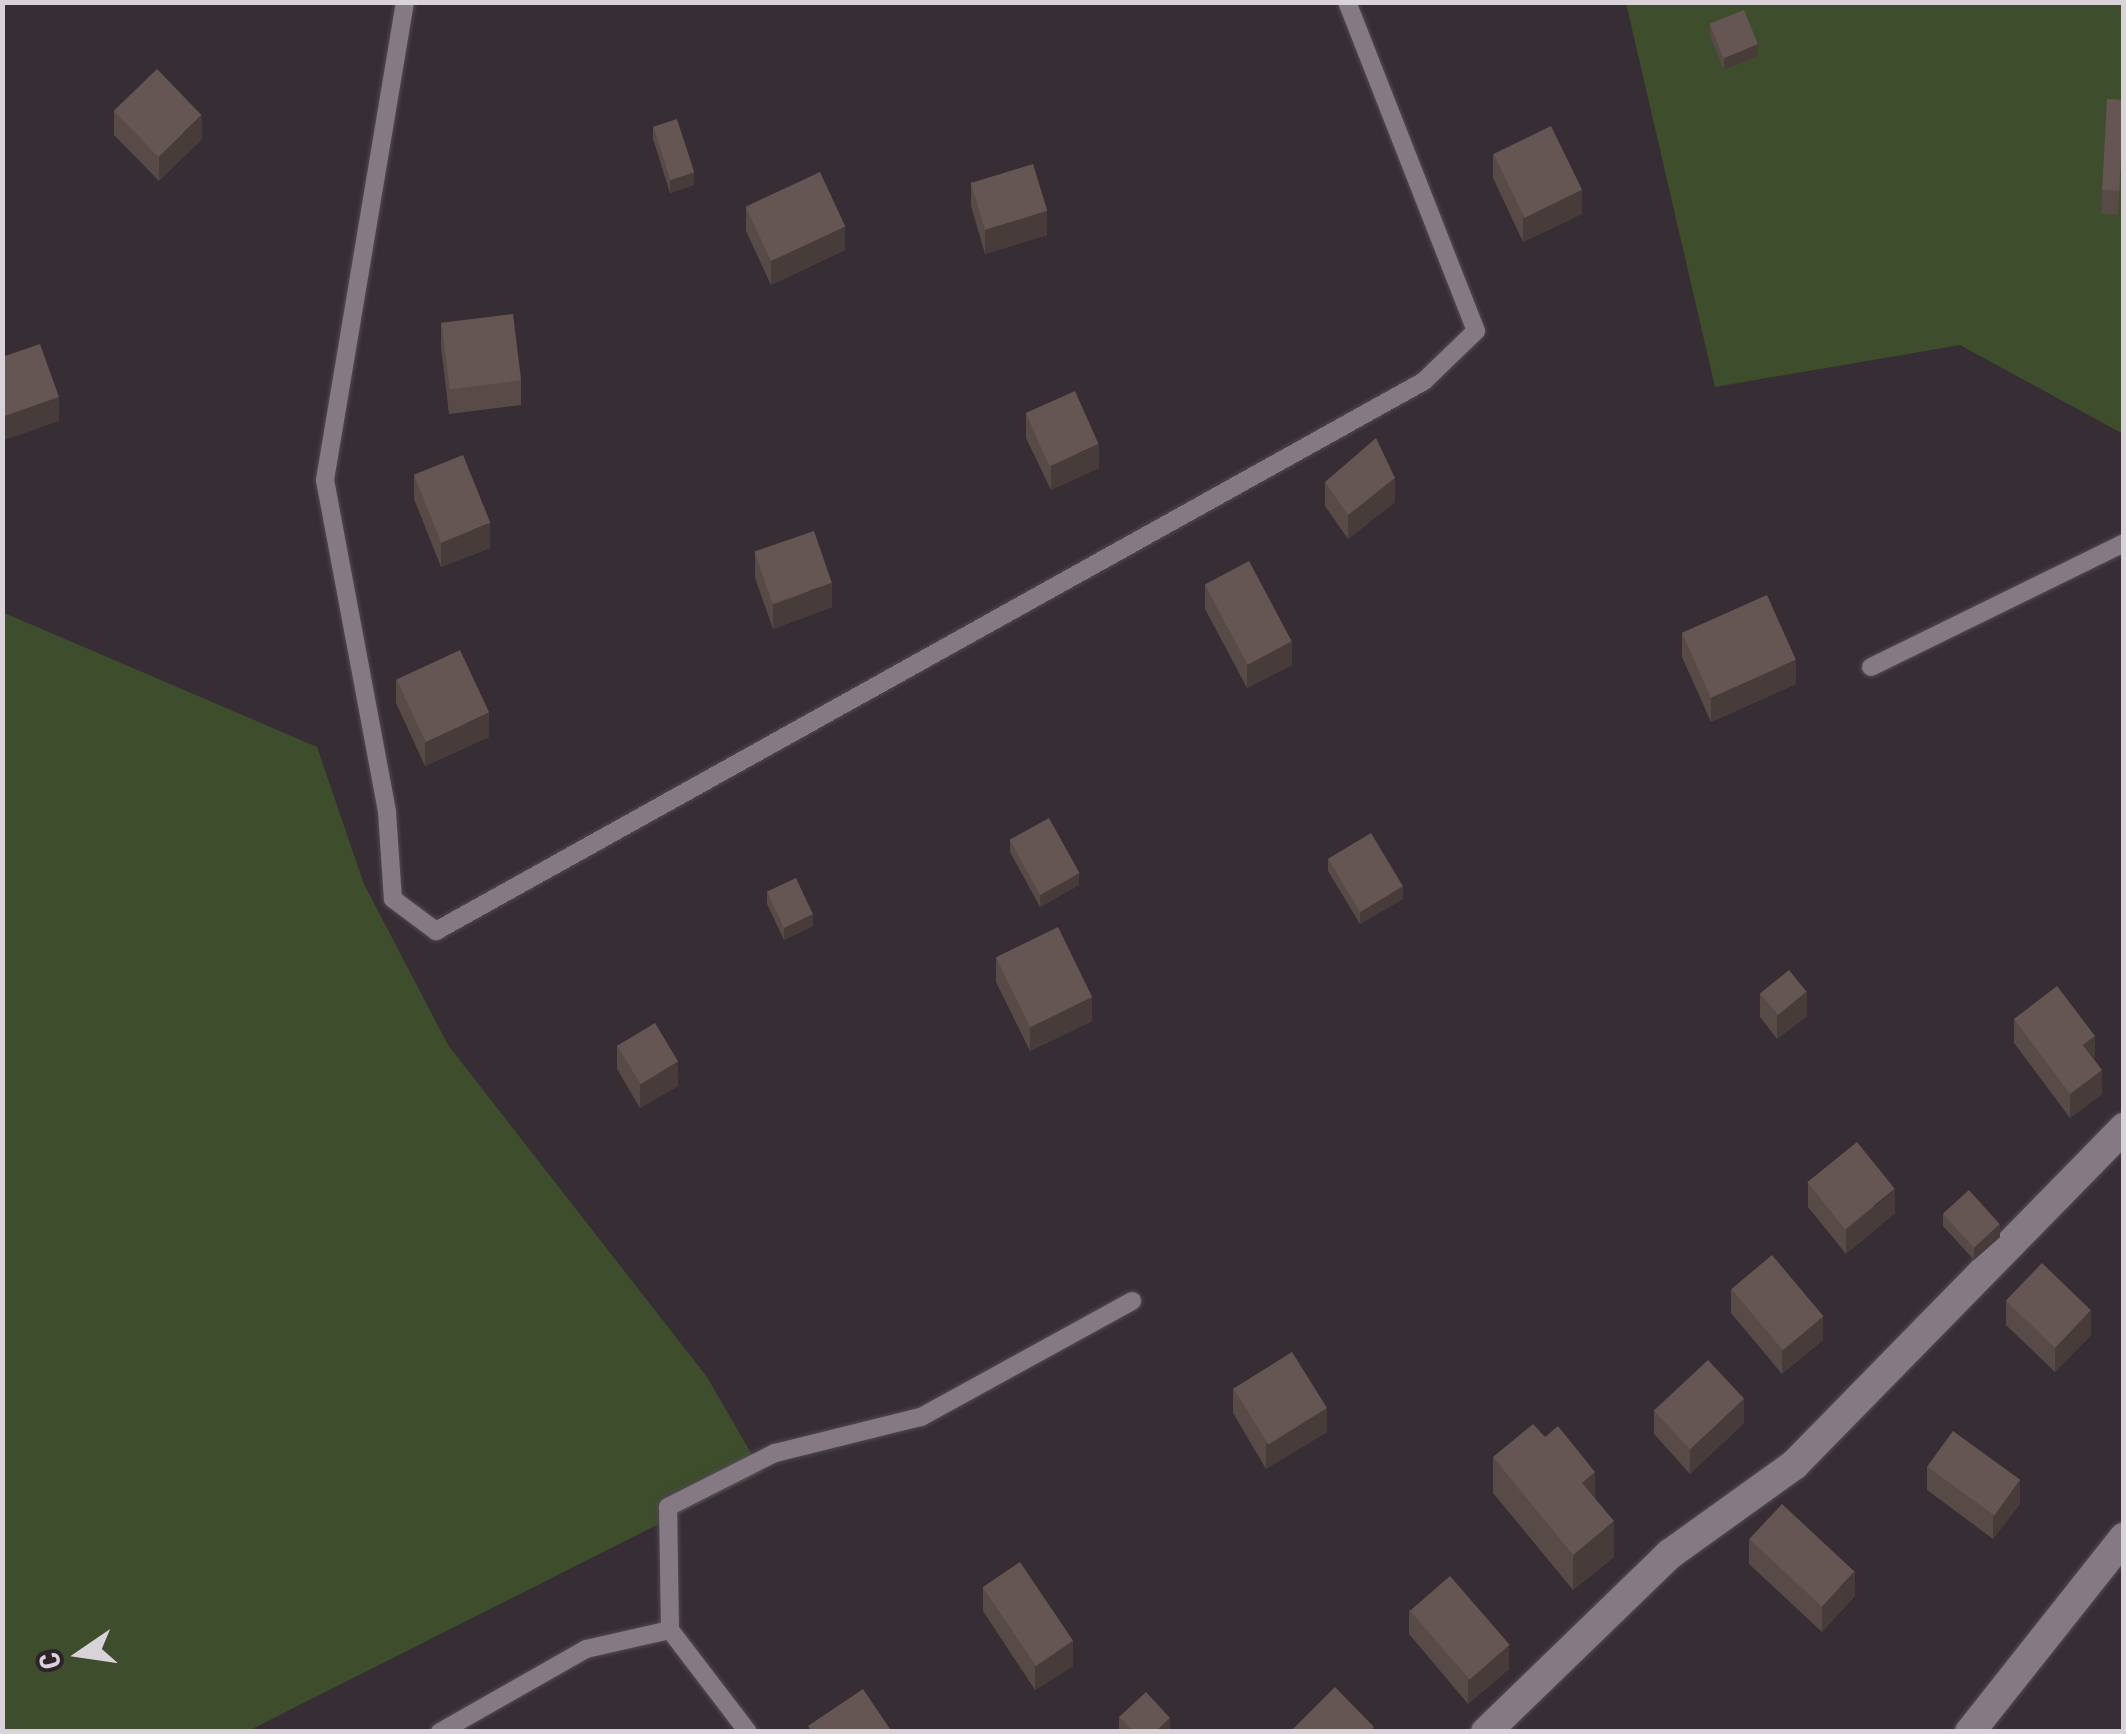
<!DOCTYPE html>
<html>
<head>
<meta charset="utf-8">
<style>
	body { margin:0 }
	#map { position:relative; width:2126px; height:1734px; overflow:hidden; background:#362d35; font-family:"Roboto Condensed",sans-serif }
	div>[style] { position:absolute }
	[style*='--x'] { left:calc(var(--x)*1px); top:calc(var(--y)*1px); width:calc(var(--w)*1px); rotate:calc(var(--a)*1deg) }
	.green>* { inset:0; background:#3e4d2c }
	.roads { filter:drop-shadow(0 0 2px #524a51) drop-shadow(0 0 2px #524a51) }
	.lane>* { height:18px; margin:-9px; padding:0 9px; transform-origin:9px; border-radius:9px; background:#857a84 }
	.street>* { height:30px; margin:-15px; padding:0 15px; transform-origin:15px; border-radius:15px; background:#857a84 }
	.secondary>* { height:30px; margin:-15px; padding:0 15px; transform-origin:15px; border-radius:15px; background:#857a84 }
	.wall>* { inset:0; background:#574a47; transform-origin:0 0 }
	.shaded-wall>* { inset:0; background:#473c3a }
	.building>* { inset:0; background:#655653; transform-origin:0 0 }
	span { translate:-50% -50%; white-space:nowrap; text-align:center; line-height:1.15; -webkit-text-stroke:9px #2c232b; paint-order:stroke }
	.frame { position:absolute; inset:0; border:5px solid #d9d3d9; pointer-events:none }
	.north { position:absolute; left:30px; top:1604px; width:100px; height:100px; -webkit-text-stroke:8px #2c232b; paint-order:stroke; rotate:257deg; font-size:28px; font-weight:700; line-height:40px; text-align:center; color:#d9d3d9 }
	.north::after { content:''; display:block; margin:auto; width:35px; height:45px; background:#d9d3d9; clip-path:polygon(50% 0,100% 100%,50% 72%,0 100%) }
</style>
</head>
<body>
<div id="map">
	<div class="green">
		<i style="clip-path:polygon(1626px 3px,2123px 3px,2123px 434px,1960px 345px,1715px 387px)"></i>
		<i style="clip-path:polygon(2px 612px,317px 747px,364px 884px,448px 1045px,707px 1377px,762px 1472px,248px 1731px,3px 1731px)"></i>
	</div>
	<div class="roads">
		<div class="lane">
			<i style="--x:405;--y:2;--w:485;--a:99.5"></i>
			<i style="--x:325;--y:480;--w:338;--a:79.4"></i>
			<i style="--x:387;--y:812;--w:87;--a:86.1"></i>
			<i style="--x:393;--y:899;--w:54;--a:36.7"></i>
			<i style="--x:436;--y:931;--w:1131;--a:-29.1"></i>
			<i style="--x:1424;--y:381;--w:72;--a:-43.9"></i>
			<i style="--x:1476;--y:331;--w:353;--a:-111.4"></i>
			<i style="--x:1871;--y:667;--w:282;--a:-26.1"></i>
			<i style="--x:670;--y:1630;--w:123;--a:-90.9"></i>
			<i style="--x:668;--y:1507;--w:120;--a:-26.8"></i>
			<i style="--x:775;--y:1453;--w:150;--a:-13.9"></i>
			<i style="--x:921;--y:1417;--w:241;--a:-28.8"></i>
			<i style="--x:440;--y:1732;--w:168;--a:-29.6"></i>
			<i style="--x:586;--y:1649;--w:86;--a:-12.7"></i>
			<i style="--x:670;--y:1630;--w:128;--a:52.6"></i>
		</div>
		<div class="street">
			<i style="--x:1486;--y:1732;--w:256;--a:-44.1"></i>
			<i style="--x:1670;--y:1554;--w:153;--a:-35.7"></i>
			<i style="--x:1794;--y:1465;--w:472;--a:-45.6"></i>
		</div>
		<div class="secondary">
			<i style="--x:1970;--y:1732;--w:248;--a:-51.6"></i>
		</div>
	</div>
	<div class="wall">
		<i style="clip-path:polygon(1710px 24px,1758px 56px,1724px 70px,1710px 36px)"></i>
		<i style="left:2107px;top:99px;width:17px;height:115px;rotate:3deg"></i>
		<i style="clip-path:polygon(114px 111px,202px 139px,159px 181px,114px 135px)"></i>
		<i style="clip-path:polygon(653px 127px,694px 185px,670px 193px,653px 139px)"></i>
		<i style="clip-path:polygon(1493px 154px,1582px 214px,1523px 242px,1493px 178px)"></i>
		<i style="clip-path:polygon(971px 182px,1047px 235px,985px 254px,971px 206px)"></i>
		<i style="clip-path:polygon(746px 207px,845px 250px,771px 285px,746px 231px)"></i>
		<i style="clip-path:polygon(441px 322px,521px 381px,521px 405px,449px 414px,441px 347px)"></i>
		<i style="clip-path:polygon(1026px 414px,1099px 468px,1051px 490px,1026px 438px)"></i>
		<i style="clip-path:polygon(414px 474px,490px 548px,441px 567px,414px 499px)"></i>
		<i style="clip-path:polygon(1325px 482px,1395px 502px,1348px 539px,1325px 506px)"></i>
		<i style="clip-path:polygon(755px 553px,832px 607px,773px 629px,755px 578px)"></i>
		<i style="clip-path:polygon(1205px 585px,1292px 665px,1247px 688px,1205px 609px)"></i>
		<i style="clip-path:polygon(1682px 633px,1796px 684px,1711px 722px,1682px 657px)"></i>
		<i style="clip-path:polygon(396px 679px,489px 737px,425px 766px,396px 703px)"></i>
		<i style="clip-path:polygon(1010px 840px,1079px 885px,1040px 907px,1010px 852px)"></i>
		<i style="clip-path:polygon(1328px 859px,1403px 899px,1360px 924px,1328px 871px)"></i>
		<i style="clip-path:polygon(767px 892px,813px 926px,784px 940px,767px 904px)"></i>
		<i style="clip-path:polygon(996px 957px,1092px 1021px,1030px 1051px,996px 982px)"></i>
		<i style="clip-path:polygon(1760px 993px,1807px 1016px,1777px 1039px,1760px 1017px)"></i>
		<i style="clip-path:polygon(2014px 1019px,2095px 1060px,2102px 1094px,2070px 1118px,2014px 1043px)"></i>
		<i style="clip-path:polygon(617px 1045px,678px 1086px,640px 1108px,617px 1069px)"></i>
		<i style="clip-path:polygon(1808px 1183px,1895px 1213px,1846px 1254px,1808px 1207px)"></i>
		<i style="clip-path:polygon(1943px 1214px,2000px 1237px,1974px 1260px,1943px 1226px)"></i>
		<i style="clip-path:polygon(1731px 1289px,1823px 1340px,1782px 1374px,1731px 1313px)"></i>
		<i style="clip-path:polygon(2006px 1301px,2091px 1335px,2055px 1372px,2006px 1325px)"></i>
		<i style="clip-path:polygon(1233px 1388px,1327px 1432px,1266px 1469px,1233px 1413px)"></i>
		<i style="clip-path:polygon(1654px 1410px,1744px 1423px,1690px 1474px,1654px 1434px)"></i>
		<i style="clip-path:polygon(1493px 1457px,1595px 1499px,1614px 1557px,1573px 1590px,1493px 1493px)"></i>
		<i style="clip-path:polygon(1927px 1466px,2020px 1504px,1993px 1539px,1927px 1490px)"></i>
		<i style="clip-path:polygon(1749px 1539px,1855px 1596px,1822px 1632px,1749px 1564px)"></i>
		<i style="clip-path:polygon(983px 1587px,1073px 1666px,1035px 1690px,983px 1611px)"></i>
		<i style="clip-path:polygon(1409px 1610px,1509px 1669px,1468px 1704px,1409px 1634px)"></i>
		<i style="clip-path:polygon(1119px 1717px,1170px 1732px,1119px 1732px)"></i>
	</div>
	<div class="shaded-wall">
		<i style="clip-path:polygon(1758px 44px,1758px 56px,1724px 70px,1724px 58px)"></i>
		<i style="clip-path:polygon(202px 115px,202px 139px,159px 181px,159px 157px)"></i>
		<i style="clip-path:polygon(694px 172px,694px 185px,670px 193px,670px 180px)"></i>
		<i style="clip-path:polygon(1582px 190px,1582px 214px,1523px 242px,1523px 218px)"></i>
		<i style="clip-path:polygon(1047px 211px,1047px 235px,985px 254px,985px 229px)"></i>
		<i style="clip-path:polygon(845px 226px,845px 250px,771px 285px,771px 261px)"></i>
		<i style="clip-path:polygon(59px 397px,59px 421px,2px 441px,2px 417px)"></i>
		<i style="clip-path:polygon(1099px 444px,1099px 468px,1051px 490px,1051px 466px)"></i>
		<i style="clip-path:polygon(1395px 478px,1395px 502px,1348px 539px,1348px 515px)"></i>
		<i style="clip-path:polygon(490px 523px,490px 548px,441px 567px,441px 543px)"></i>
		<i style="clip-path:polygon(832px 583px,832px 607px,773px 629px,773px 605px)"></i>
		<i style="clip-path:polygon(1292px 641px,1292px 665px,1247px 688px,1247px 664px)"></i>
		<i style="clip-path:polygon(1796px 660px,1796px 684px,1711px 722px,1711px 697px)"></i>
		<i style="clip-path:polygon(489px 713px,489px 737px,425px 766px,425px 742px)"></i>
		<i style="clip-path:polygon(1079px 873px,1079px 885px,1040px 907px,1040px 894px)"></i>
		<i style="clip-path:polygon(1403px 886px,1403px 899px,1360px 924px,1360px 912px)"></i>
		<i style="clip-path:polygon(813px 914px,813px 926px,784px 940px,784px 928px)"></i>
		<i style="clip-path:polygon(1807px 992px,1807px 1016px,1777px 1039px,1777px 1015px)"></i>
		<i style="clip-path:polygon(1092px 997px,1092px 1021px,1030px 1051px,1030px 1027px)"></i>
		<i style="clip-path:polygon(2095px 1036px,2095px 1060px,2083px 1045px)"></i>
		<i style="clip-path:polygon(678px 1062px,678px 1086px,640px 1108px,640px 1084px)"></i>
		<i style="clip-path:polygon(2102px 1070px,2102px 1094px,2070px 1118px,2070px 1094px)"></i>
		<i style="clip-path:polygon(1895px 1189px,1895px 1213px,1846px 1254px,1846px 1230px)"></i>
		<i style="clip-path:polygon(2000px 1224px,2000px 1237px,1974px 1260px,1974px 1248px)"></i>
		<i style="clip-path:polygon(2091px 1310px,2091px 1335px,2055px 1372px,2055px 1348px)"></i>
		<i style="clip-path:polygon(1823px 1316px,1823px 1340px,1782px 1374px,1782px 1350px)"></i>
		<i style="clip-path:polygon(1744px 1399px,1744px 1423px,1690px 1474px,1690px 1449px)"></i>
		<i style="clip-path:polygon(1327px 1408px,1327px 1432px,1266px 1469px,1266px 1444px)"></i>
		<i style="clip-path:polygon(1595px 1472px,1595px 1507px,1582px 1483px)"></i>
		<i style="clip-path:polygon(2020px 1480px,2020px 1504px,1993px 1539px,1993px 1515px)"></i>
		<i style="clip-path:polygon(1614px 1521px,1614px 1557px,1573px 1590px,1573px 1555px)"></i>
		<i style="clip-path:polygon(1855px 1571px,1855px 1596px,1822px 1632px,1822px 1607px)"></i>
		<i style="clip-path:polygon(1073px 1641px,1073px 1666px,1035px 1690px,1035px 1666px)"></i>
		<i style="clip-path:polygon(1509px 1645px,1509px 1669px,1468px 1704px,1468px 1680px)"></i>
		<i style="clip-path:polygon(1170px 1718px,1170px 1732px,1155px 1732px)"></i>
	</div>
	<div class="building">
		<i style="left:1744px;top:10px;width:37px;height:37px;rotate:68deg"></i>
		<i style="left:157px;top:69px;width:64px;height:60px;rotate:46deg"></i>
		<i style="left:2107px;top:99px;width:17px;height:91px;rotate:3deg"></i>
		<i style="left:677px;top:119px;width:56px;height:25px;rotate:72deg"></i>
		<i style="left:1551px;top:126px;width:71px;height:64px;rotate:64deg"></i>
		<i style="left:1033px;top:164px;width:49px;height:65px;rotate:73deg"></i>
		<i style="left:820px;top:172px;width:60px;height:82px;rotate:65deg"></i>
		<i style="left:513px;top:314px;width:67px;height:72px;rotate:83deg"></i>
		<i style="clip-path:polygon(40px 344px,59px 397px,2px 417px,2px 357px)"></i>
		<i style="left:1075px;top:391px;width:58px;height:54px;rotate:66deg"></i>
		<i style="clip-path:polygon(1376px 438px,1395px 478px,1348px 515px,1325px 482px)"></i>
		<i style="left:463px;top:455px;width:73px;height:53px;rotate:68deg"></i>
		<i style="left:814px;top:531px;width:55px;height:63px;rotate:71deg"></i>
		<i style="left:1249px;top:561px;width:91px;height:50px;rotate:62deg"></i>
		<i style="left:1767px;top:595px;width:71px;height:93px;rotate:66deg"></i>
		<i style="left:460px;top:650px;width:69px;height:70px;rotate:65deg"></i>
		<i style="left:1049px;top:818px;width:63px;height:45px;rotate:61deg"></i>
		<i style="left:1371px;top:833px;width:62px;height:50px;rotate:59deg"></i>
		<i style="left:796px;top:878px;width:40px;height:32px;rotate:65deg"></i>
		<i style="left:1058px;top:927px;width:78px;height:69px;rotate:64deg"></i>
		<i style="left:1789px;top:970px;width:28px;height:37px;rotate:51deg"></i>
		<i style="clip-path:polygon(2057px 986px,2095px 1036px,2083px 1045px,2102px 1070px,2070px 1094px,2014px 1019px)"></i>
		<i style="left:655px;top:1023px;width:45px;height:44px;rotate:59deg"></i>
		<i style="left:1857px;top:1142px;width:60px;height:64px;rotate:51deg"></i>
		<i style="left:1969px;top:1190px;width:46px;height:35px;rotate:48deg"></i>
		<i style="left:1772px;top:1255px;width:80px;height:53px;rotate:50deg"></i>
		<i style="left:2042px;top:1263px;width:68px;height:52px;rotate:44deg"></i>
		<i style="left:1292px;top:1352px;width:66px;height:69px;rotate:58deg"></i>
		<i style="left:1708px;top:1360px;width:53px;height:74px;rotate:47deg"></i>
		<i style="clip-path:polygon(1533px 1424px,1545px 1437px,1558px 1426px,1595px 1472px,1582px 1483px,1614px 1521px,1573px 1555px,1493px 1457px)"></i>
		<i style="left:1953px;top:1431px;width:83px;height:44px;rotate:36deg"></i>
		<i style="left:1782px;top:1504px;width:99px;height:48px;rotate:43deg"></i>
		<i style="left:1020px;top:1562px;width:95px;height:45px;rotate:56deg"></i>
		<i style="left:1450px;top:1576px;width:91px;height:53px;rotate:49deg"></i>
		<i style="clip-path:polygon(1335px 1687px,1374px 1727px,1370px 1732px,1290px 1732px)"></i>
		<i style="clip-path:polygon(863px 1689px,892px 1732px,812px 1732px,808px 1726px)"></i>
		<i style="clip-path:polygon(1146px 1692px,1170px 1718px,1155px 1732px,1134px 1732px,1119px 1717px)"></i>
	</div>
	<div class="frame"></div>
	<div class="north">С</div>
</div>
</body>
</html>
